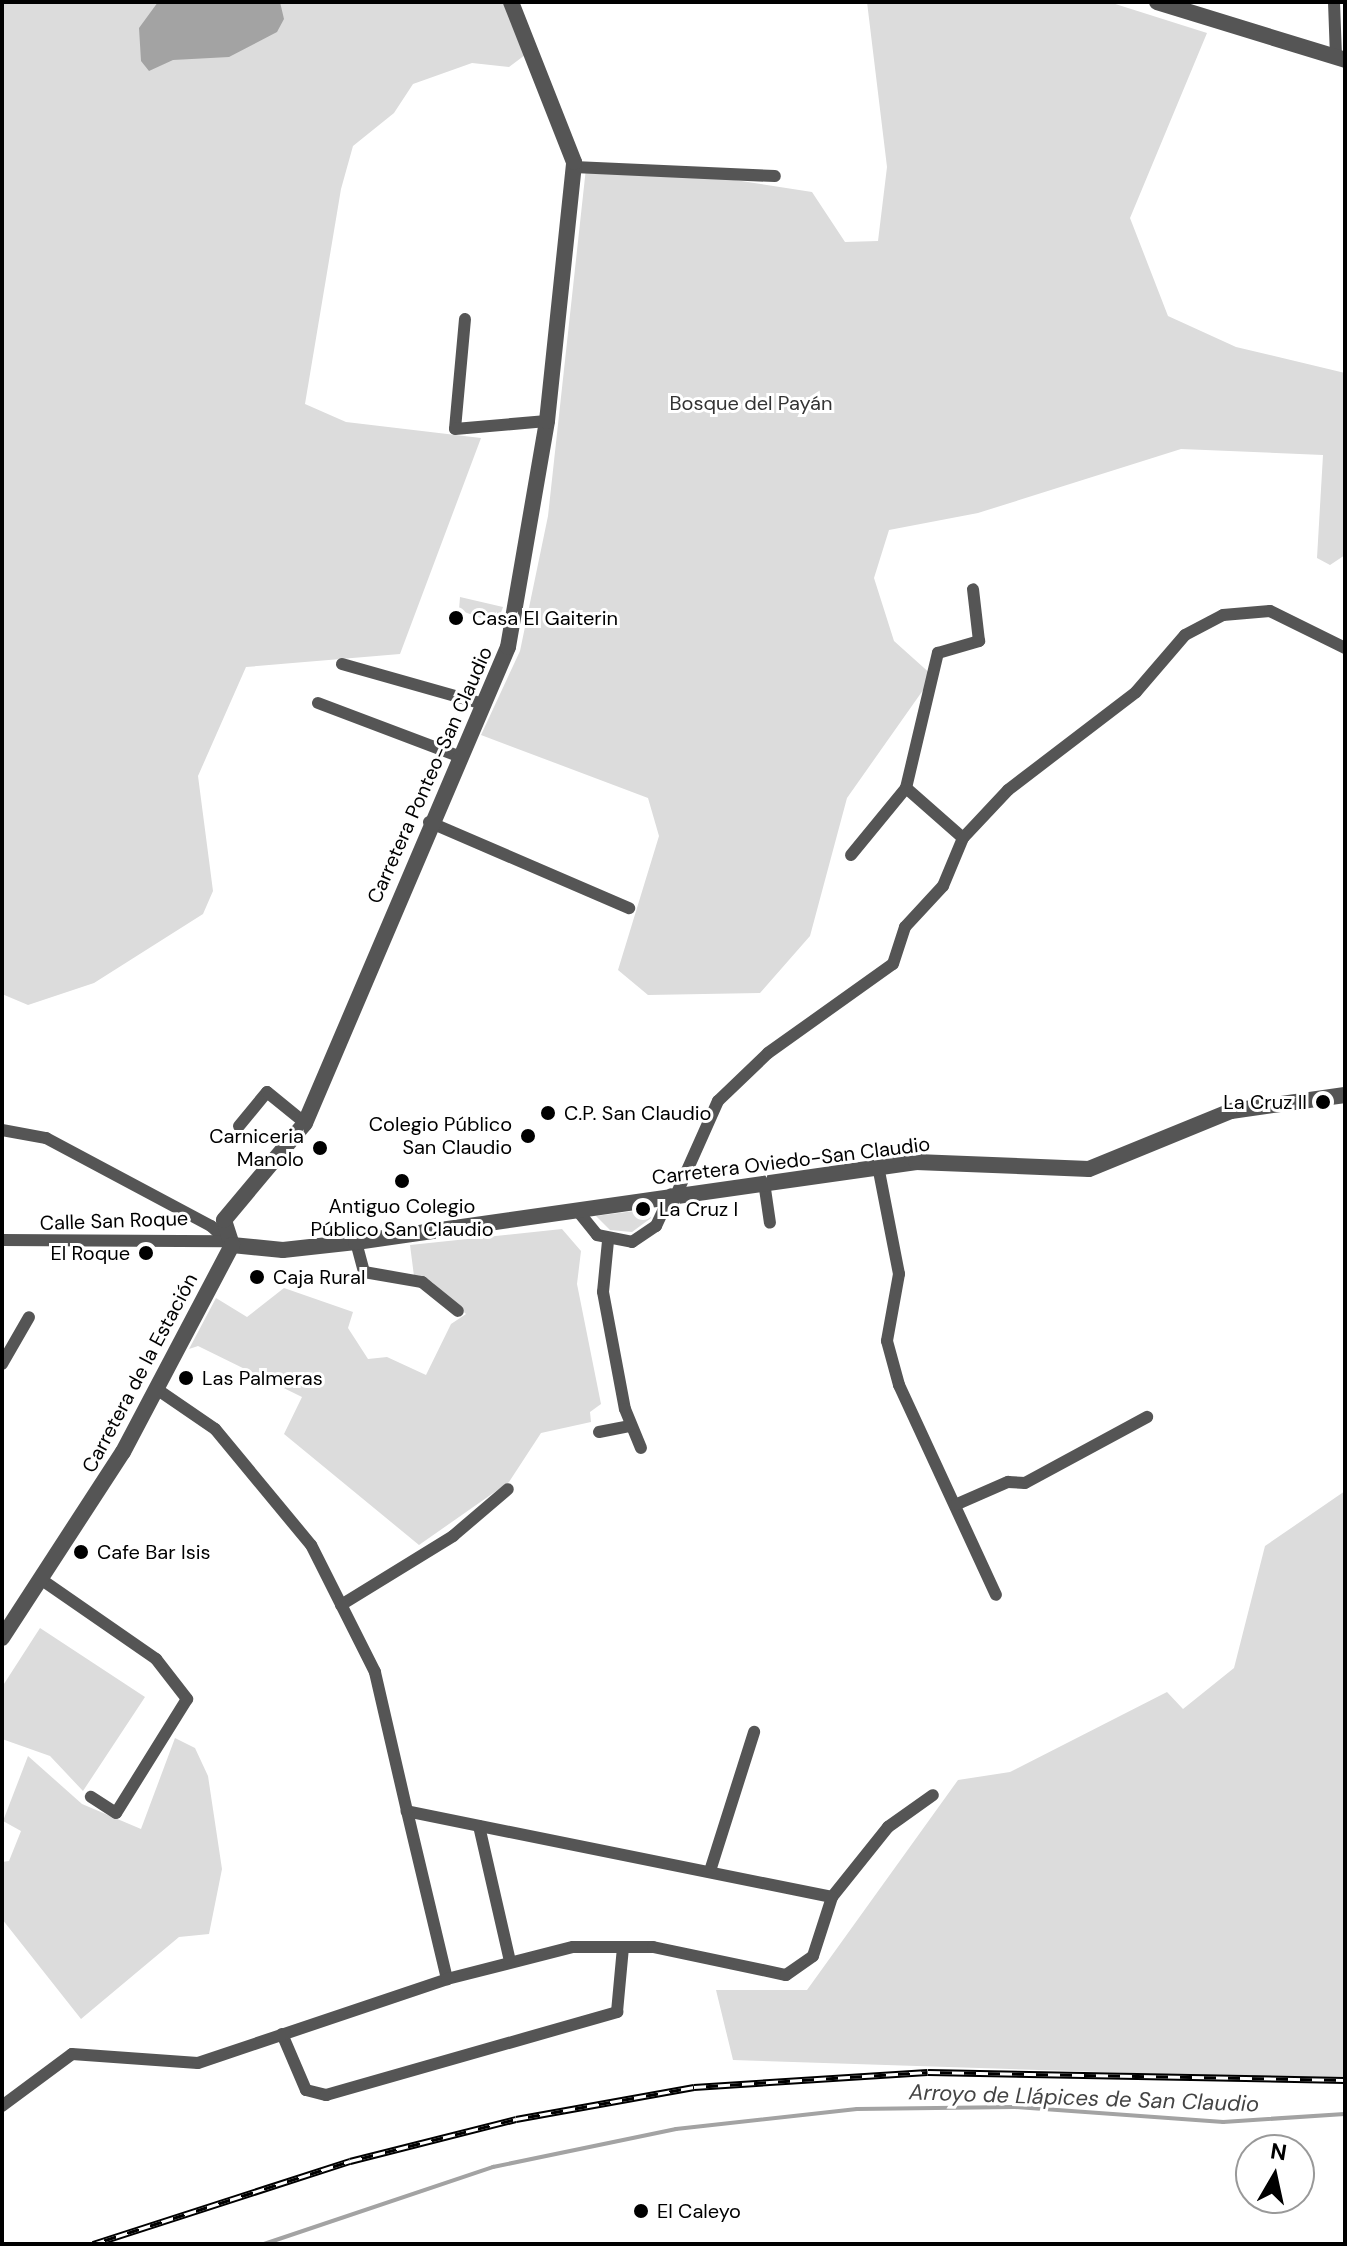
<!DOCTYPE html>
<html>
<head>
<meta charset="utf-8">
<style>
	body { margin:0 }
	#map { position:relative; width:1347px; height:2246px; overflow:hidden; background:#fff; font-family:"DM Sans",sans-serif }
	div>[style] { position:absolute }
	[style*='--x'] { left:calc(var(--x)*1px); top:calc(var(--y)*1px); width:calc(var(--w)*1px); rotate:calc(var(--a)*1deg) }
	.green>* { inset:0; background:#dcdcdc }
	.water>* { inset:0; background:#a3a3a3 }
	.stream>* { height:4px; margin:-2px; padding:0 2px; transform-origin:2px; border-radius:2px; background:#a3a3a3 }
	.minor>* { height:12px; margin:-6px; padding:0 6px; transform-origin:6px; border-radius:6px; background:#555 }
	.tertiary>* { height:16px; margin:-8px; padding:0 8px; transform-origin:8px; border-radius:8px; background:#555 }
	.rail>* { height:7px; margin-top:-3.5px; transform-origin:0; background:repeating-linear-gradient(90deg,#fff 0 12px,#000 0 24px); box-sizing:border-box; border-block:2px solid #000 }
	.dots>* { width:22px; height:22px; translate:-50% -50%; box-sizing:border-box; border:4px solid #fff; border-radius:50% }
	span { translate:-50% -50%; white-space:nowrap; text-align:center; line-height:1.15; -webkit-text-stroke:6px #fff; paint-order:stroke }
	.park-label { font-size:20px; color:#333 }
	.poi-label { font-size:20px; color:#000 }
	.left { translate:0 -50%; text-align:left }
	.right { translate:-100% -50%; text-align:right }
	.street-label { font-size:20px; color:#000 }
	.water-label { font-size:22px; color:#444; font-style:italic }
	.frame { position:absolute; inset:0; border:4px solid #000; pointer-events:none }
	.north { position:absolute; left:1235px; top:2134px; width:80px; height:80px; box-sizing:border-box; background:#fff; border:2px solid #999; border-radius:50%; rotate:9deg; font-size:22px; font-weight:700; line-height:32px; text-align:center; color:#000 }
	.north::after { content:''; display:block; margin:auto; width:28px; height:36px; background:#000; clip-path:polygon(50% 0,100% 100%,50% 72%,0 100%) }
</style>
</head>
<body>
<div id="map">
	<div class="green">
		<i style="clip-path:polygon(2px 2px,504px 2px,525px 55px,509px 67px,472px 63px,413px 84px,394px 113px,353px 146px,341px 189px,305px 404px,346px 422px,481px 438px,400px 654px,246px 667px,198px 776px,213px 891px,203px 914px,94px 983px,28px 1005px,2px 994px)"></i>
		<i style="clip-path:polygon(867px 2px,1109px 2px,1207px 33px,1130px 218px,1168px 316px,1236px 347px,1345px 373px,1345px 555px,1330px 565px,1317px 558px,1323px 455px,1181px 449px,978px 513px,889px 530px,874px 578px,894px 641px,933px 676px,847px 798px,810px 936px,760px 993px,648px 995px,618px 970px,659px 836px,648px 798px,481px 735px,520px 651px,548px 516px,586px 168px,670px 170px,812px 192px,845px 242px,878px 241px,887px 167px)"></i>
		<i style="clip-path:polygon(460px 597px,503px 607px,497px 624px,459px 610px)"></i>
		<i style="clip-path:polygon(650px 1209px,651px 1218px,632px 1232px,610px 1230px,596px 1216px)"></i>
		<i style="clip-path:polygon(562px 1229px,581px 1251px,577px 1284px,601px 1404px,590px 1412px,591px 1422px,541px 1433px,509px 1482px,419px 1545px,284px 1434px,302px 1397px,198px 1346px,189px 1349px,216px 1298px,247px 1317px,284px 1288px,353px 1312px,348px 1328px,368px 1359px,387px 1357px,426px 1375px,451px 1324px,466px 1314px,432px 1282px,414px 1276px,410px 1245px)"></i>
		<i style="clip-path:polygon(1345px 1491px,1345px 2080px,733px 2060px,716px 1990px,807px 1990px,958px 1780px,1010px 1772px,1167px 1692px,1183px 1709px,1234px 1668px,1265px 1546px)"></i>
		<i style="clip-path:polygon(40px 1628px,145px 1697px,83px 1791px,50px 1756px,2px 1739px,2px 1687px)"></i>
		<i style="clip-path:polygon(175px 1738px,195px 1748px,208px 1776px,222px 1869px,209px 1934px,179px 1937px,81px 2019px,2px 1919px,2px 1862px,9px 1861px,21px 1831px,3px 1821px,28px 1756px,82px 1804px,141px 1829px)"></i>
	</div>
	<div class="water">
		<i style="clip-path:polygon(158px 2px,280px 2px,284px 19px,277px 32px,229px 57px,173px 60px,149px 71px,141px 61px,139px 28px)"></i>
	</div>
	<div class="stream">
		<i style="--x:264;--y:2244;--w:242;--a:-18.6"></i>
		<i style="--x:493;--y:2167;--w:187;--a:-11.7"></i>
		<i style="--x:676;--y:2129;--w:182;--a:-6.3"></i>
		<i style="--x:857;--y:2109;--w:158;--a:-0.7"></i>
		<i style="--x:1015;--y:2107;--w:209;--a:4.1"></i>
		<i style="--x:1223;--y:2122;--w:122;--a:-3.8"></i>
	</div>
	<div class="minor">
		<i style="--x:1334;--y:2;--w:55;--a:87.9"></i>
		<i style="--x:574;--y:167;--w:201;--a:2.6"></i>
		<i style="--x:465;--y:319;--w:110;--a:95.2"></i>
		<i style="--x:455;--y:429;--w:92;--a:-5"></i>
		<i style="--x:342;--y:664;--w:147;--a:15.8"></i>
		<i style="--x:318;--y:703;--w:153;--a:20.7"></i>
		<i style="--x:429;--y:822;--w:218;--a:23.3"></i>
		<i style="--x:963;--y:838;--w:76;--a:-138.7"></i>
		<i style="--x:906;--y:788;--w:139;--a:-76.7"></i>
		<i style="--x:938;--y:653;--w:43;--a:-16.3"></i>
		<i style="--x:979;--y:641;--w:52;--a:-96.6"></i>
		<i style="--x:851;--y:855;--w:87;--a:-50.6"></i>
		<i style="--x:239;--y:1126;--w:44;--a:-50.5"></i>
		<i style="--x:267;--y:1092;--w:49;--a:39.2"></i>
		<i style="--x:2;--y:1130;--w:45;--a:10.3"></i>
		<i style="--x:46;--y:1138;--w:187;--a:28.1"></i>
		<i style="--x:211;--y:1226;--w:28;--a:42"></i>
		<i style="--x:878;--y:1166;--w:110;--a:79"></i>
		<i style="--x:899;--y:1274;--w:68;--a:100.2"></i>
		<i style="--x:887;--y:1341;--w:46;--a:74.7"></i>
		<i style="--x:899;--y:1385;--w:231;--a:65.2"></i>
		<i style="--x:764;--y:1182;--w:41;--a:81.7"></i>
		<i style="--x:677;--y:1193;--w:101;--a:-66"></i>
		<i style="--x:718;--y:1101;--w:69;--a:-43.8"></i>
		<i style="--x:768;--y:1053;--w:153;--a:-35.5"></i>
		<i style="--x:893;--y:964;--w:39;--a:-72"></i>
		<i style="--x:905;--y:927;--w:56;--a:-47.2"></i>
		<i style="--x:943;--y:886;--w:52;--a:-67.4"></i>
		<i style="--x:963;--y:838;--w:66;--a:-46.8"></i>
		<i style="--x:1008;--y:790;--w:161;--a:-37.4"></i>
		<i style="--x:1136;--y:692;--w:75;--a:-49.3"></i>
		<i style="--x:1185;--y:635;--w:43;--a:-27.8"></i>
		<i style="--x:1223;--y:615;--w:47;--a:-4.9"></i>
		<i style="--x:1270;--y:611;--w:84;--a:26.3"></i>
		<i style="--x:577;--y:1210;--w:32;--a:51"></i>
		<i style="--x:597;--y:1235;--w:36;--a:11"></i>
		<i style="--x:632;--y:1242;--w:29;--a:-34"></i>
		<i style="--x:656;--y:1226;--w:35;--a:-65"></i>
		<i style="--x:2;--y:1240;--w:223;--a:0.3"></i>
		<i style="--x:608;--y:1241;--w:51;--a:95.6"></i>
		<i style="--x:603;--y:1292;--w:119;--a:79.4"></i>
		<i style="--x:625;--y:1409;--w:42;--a:67.7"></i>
		<i style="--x:356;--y:1242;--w:31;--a:75"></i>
		<i style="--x:364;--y:1272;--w:59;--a:9.8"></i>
		<i style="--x:422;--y:1282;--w:46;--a:38.9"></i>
		<i style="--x:2;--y:1364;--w:54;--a:-60.1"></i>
		<i style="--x:599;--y:1432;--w:32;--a:-11"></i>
		<i style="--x:955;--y:1505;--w:58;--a:-23.5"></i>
		<i style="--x:1008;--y:1482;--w:17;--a:3"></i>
		<i style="--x:1025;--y:1483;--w:139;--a:-28.4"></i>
		<i style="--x:42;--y:1580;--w:139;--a:34.7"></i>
		<i style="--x:156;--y:1659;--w:51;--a:52.2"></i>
		<i style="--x:187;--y:1699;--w:134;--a:121.9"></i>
		<i style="--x:116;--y:1813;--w:30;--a:-147"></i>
		<i style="--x:341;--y:1605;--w:132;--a:-31.6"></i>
		<i style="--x:453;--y:1536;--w:72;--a:-40.5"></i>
		<i style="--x:407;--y:1811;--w:173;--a:76.6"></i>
		<i style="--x:479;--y:1826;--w:139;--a:77.1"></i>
		<i style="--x:710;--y:1871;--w:146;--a:-72.4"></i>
		<i style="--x:832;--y:1897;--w:90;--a:-51.3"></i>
		<i style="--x:888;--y:1827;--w:55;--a:-35.4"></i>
		<i style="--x:282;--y:2034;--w:61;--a:66.8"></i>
		<i style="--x:306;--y:2090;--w:21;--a:14"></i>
		<i style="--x:326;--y:2095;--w:303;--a:-15.9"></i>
		<i style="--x:617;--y:2012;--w:65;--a:-84.7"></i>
		<i style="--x:2;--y:2106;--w:87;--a:-36.6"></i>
		<i style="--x:72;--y:2054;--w:126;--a:4.1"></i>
		<i style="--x:198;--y:2063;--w:263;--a:-18.6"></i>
		<i style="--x:447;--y:1979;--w:130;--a:-14.3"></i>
		<i style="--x:573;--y:1947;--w:80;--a:0"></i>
		<i style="--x:653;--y:1947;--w:136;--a:11.9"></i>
		<i style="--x:786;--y:1975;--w:33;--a:-35"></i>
		<i style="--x:813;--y:1956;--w:62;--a:-72.1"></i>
		<i style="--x:832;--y:1897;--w:434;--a:-168.6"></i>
		<i style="--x:407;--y:1811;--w:143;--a:-103"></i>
		<i style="--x:375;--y:1672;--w:142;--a:-116.7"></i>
		<i style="--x:311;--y:1545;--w:151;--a:-129.6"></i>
		<i style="--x:215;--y:1429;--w:69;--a:-145.6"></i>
	</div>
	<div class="tertiary">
		<i style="--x:1157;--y:2;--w:197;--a:17.1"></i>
		<i style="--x:232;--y:1245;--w:26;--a:-108"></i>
		<i style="--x:224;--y:1220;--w:126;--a:-50.1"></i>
		<i style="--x:305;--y:1123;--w:517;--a:-66.9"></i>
		<i style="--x:508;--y:647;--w:229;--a:-80.2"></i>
		<i style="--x:547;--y:421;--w:260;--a:-84"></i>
		<i style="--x:574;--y:162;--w:172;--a:-111.5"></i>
		<i style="--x:232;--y:1245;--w:51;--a:5.6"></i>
		<i style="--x:283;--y:1250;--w:73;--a:-6.3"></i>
		<i style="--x:356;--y:1242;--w:566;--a:-8.13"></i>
		<i style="--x:916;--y:1162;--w:173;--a:2.3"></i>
		<i style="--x:1089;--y:1169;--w:153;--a:-22.2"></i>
		<i style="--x:1231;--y:1111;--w:115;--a:-8"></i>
		<i style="--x:2;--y:1638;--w:222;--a:-57"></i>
		<i style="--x:123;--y:1452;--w:234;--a:-62.2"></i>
	</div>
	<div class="rail">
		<i style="--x:93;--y:2244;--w:270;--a:-17.9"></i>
		<i style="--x:350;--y:2161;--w:171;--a:-14.2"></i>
		<i style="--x:516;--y:2119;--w:181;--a:-10.2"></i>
		<i style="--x:694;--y:2087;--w:234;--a:-3.7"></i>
		<i style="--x:928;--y:2072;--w:417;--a:1.1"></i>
	</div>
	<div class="dots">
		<i style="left:456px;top:618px;background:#000"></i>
		<i style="left:1323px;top:1102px;background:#000"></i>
		<i style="left:548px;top:1113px;background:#000"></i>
		<i style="left:528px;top:1136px;background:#000"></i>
		<i style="left:320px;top:1148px;background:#000"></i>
		<i style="left:402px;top:1181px;background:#000"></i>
		<i style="left:643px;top:1209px;background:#000"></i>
		<i style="left:146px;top:1253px;background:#000"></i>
		<i style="left:257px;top:1277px;background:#000"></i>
		<i style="left:186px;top:1378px;background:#000"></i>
		<i style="left:81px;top:1552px;background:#000"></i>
		<i style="left:641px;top:2211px;background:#000"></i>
	</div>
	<div class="park-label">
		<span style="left:751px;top:403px">Bosque del Payán</span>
	</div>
	<div class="poi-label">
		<span class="left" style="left:472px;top:618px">Casa El Gaiterin</span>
		<span class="right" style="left:1307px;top:1102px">La Cruz II</span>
		<span class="left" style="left:564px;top:1113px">C.P. San Claudio</span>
		<span class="right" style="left:512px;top:1136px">Colegio Público<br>San Claudio</span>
		<span class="right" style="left:304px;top:1148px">Carniceria<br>Manolo</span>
		<span style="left:402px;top:1218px">Antiguo Colegio<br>Público San Claudio</span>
		<span class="left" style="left:659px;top:1209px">La Cruz I</span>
		<span class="right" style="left:130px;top:1253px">El Roque</span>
		<span class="left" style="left:273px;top:1277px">Caja Rural</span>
		<span class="left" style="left:202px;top:1378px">Las Palmeras</span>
		<span class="left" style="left:97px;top:1552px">Cafe Bar Isis</span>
		<span class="left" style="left:657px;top:2211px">El Caleyo</span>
	</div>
	<div class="street-label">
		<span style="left:430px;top:775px;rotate:-66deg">Carretera Ponteo-San Claudio</span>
		<span style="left:791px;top:1161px;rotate:-7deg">Carretera Oviedo-San Claudio</span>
		<span style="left:114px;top:1221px;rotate:-2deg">Calle San Roque</span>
		<span style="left:140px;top:1373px;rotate:-62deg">Carretera de la Estación</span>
	</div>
	<div class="water-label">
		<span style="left:1084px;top:2098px;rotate:2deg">Arroyo de Llápices de San Claudio</span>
	</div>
	<div class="frame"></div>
	<div class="north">N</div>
</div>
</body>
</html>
